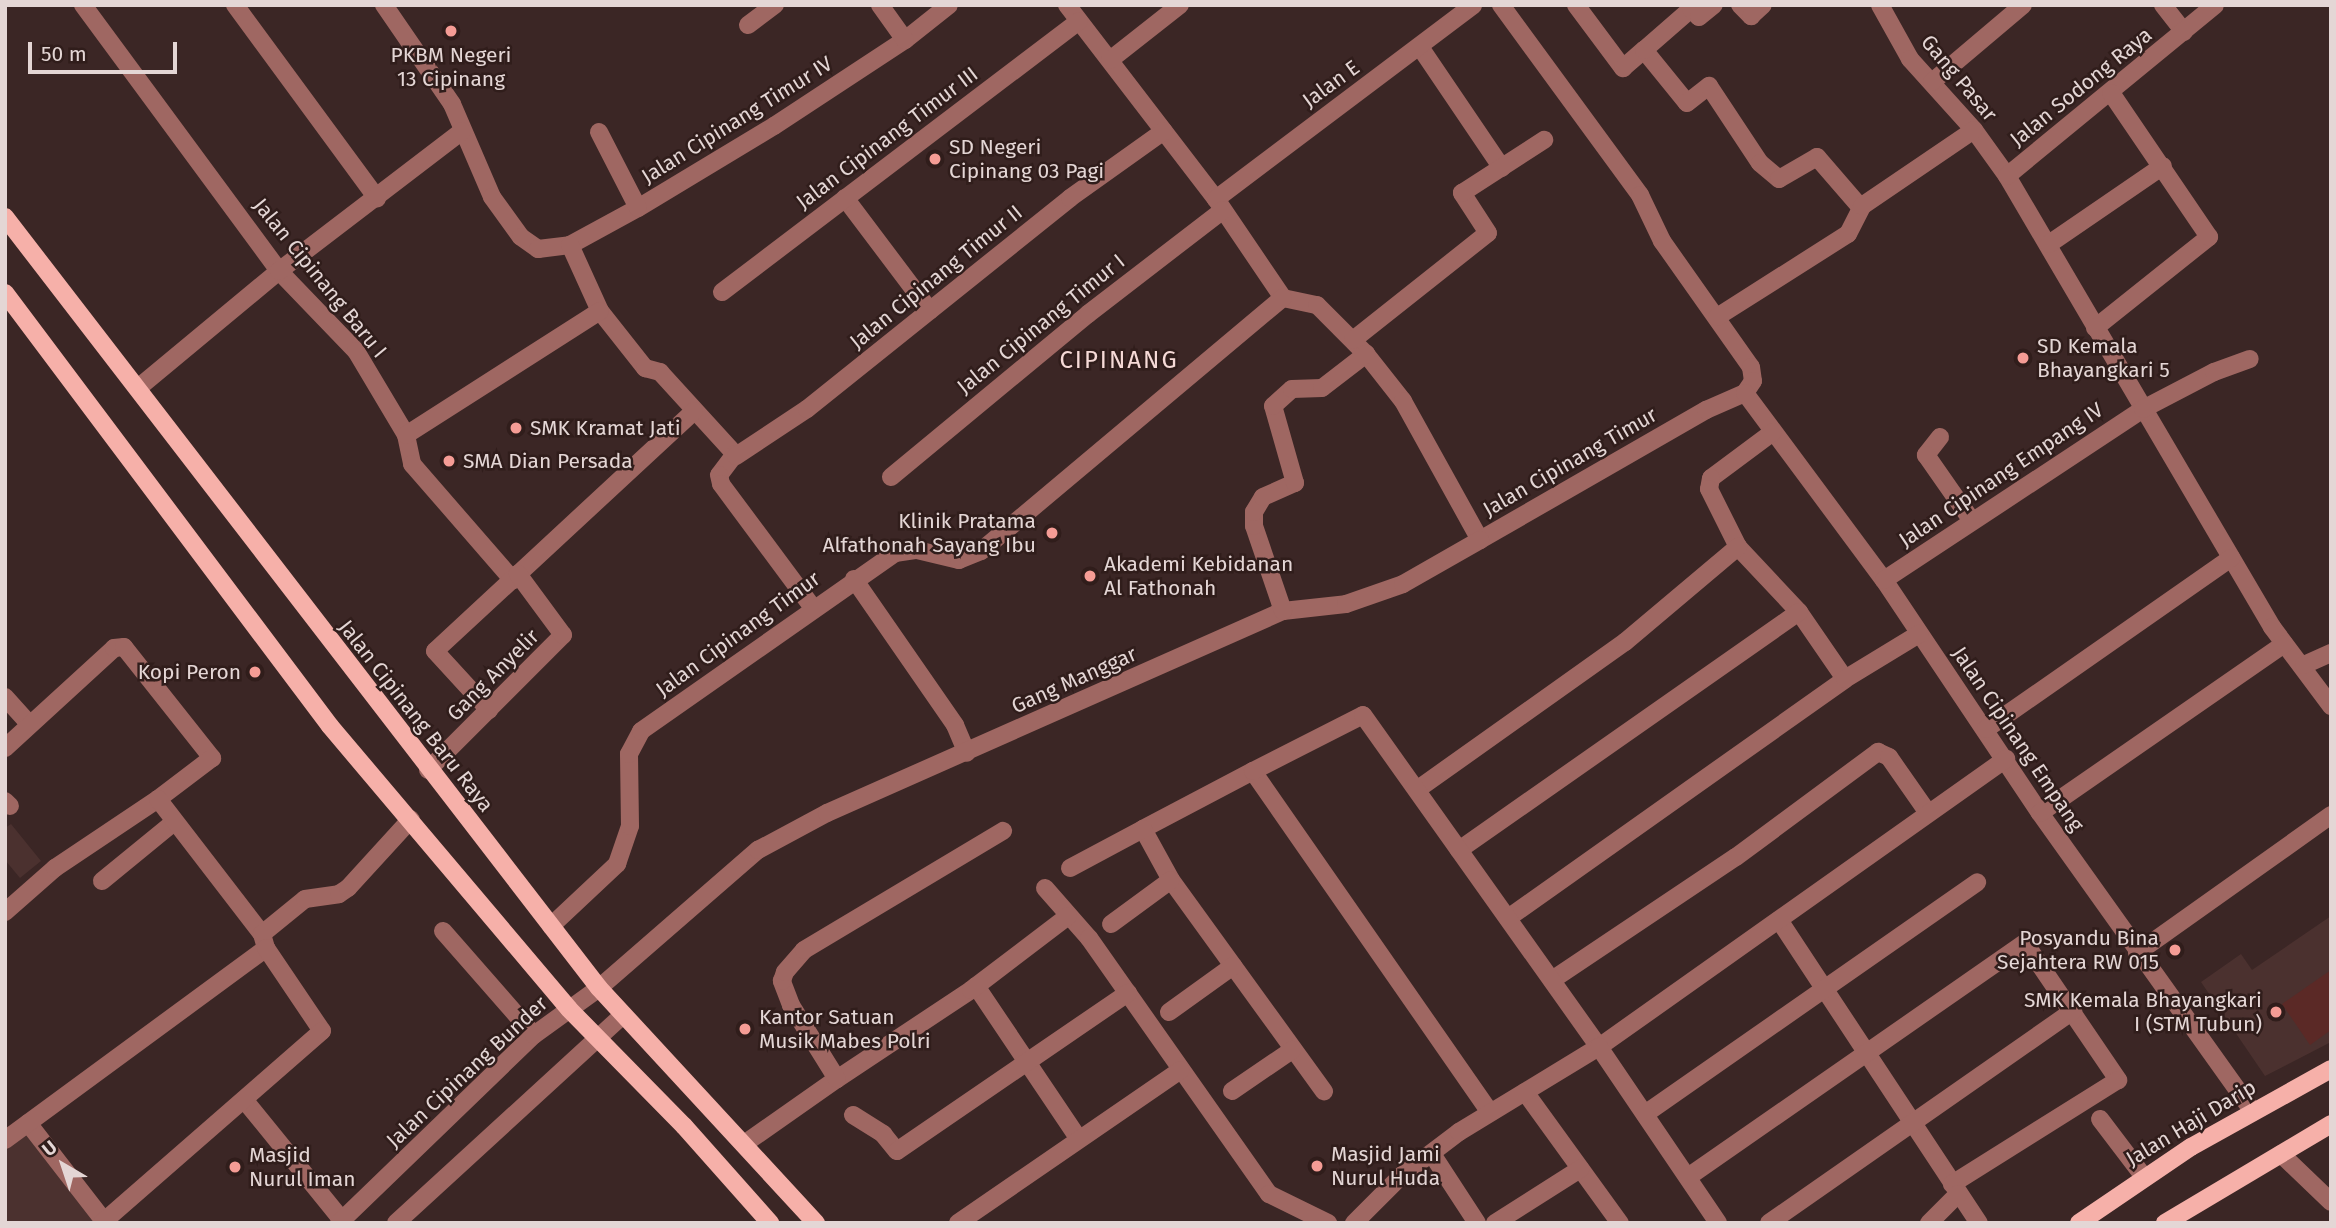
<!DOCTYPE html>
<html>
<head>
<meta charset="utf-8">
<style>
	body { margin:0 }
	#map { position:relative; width:2336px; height:1228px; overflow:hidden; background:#3b2625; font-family:"Fira Sans",sans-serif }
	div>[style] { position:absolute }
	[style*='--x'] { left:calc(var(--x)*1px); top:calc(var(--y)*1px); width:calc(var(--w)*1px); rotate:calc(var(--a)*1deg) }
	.built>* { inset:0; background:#4b312f }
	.green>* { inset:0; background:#5b2926 }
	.minor>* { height:18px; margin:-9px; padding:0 9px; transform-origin:9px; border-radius:9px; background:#9f6762 }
	.major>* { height:18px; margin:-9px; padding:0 9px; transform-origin:9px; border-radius:9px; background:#f6b0a9 }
	.dots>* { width:19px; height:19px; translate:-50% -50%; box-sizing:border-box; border:4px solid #301d1b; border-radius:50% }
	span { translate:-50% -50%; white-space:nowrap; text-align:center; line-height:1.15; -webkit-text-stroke:5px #301d1b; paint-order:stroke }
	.poi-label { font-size:21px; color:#e4d6d5 }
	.left { translate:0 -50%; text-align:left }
	.right { translate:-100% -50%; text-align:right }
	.street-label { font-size:21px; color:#e4d6d5 }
	.quarter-label { font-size:24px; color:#f6dad7; letter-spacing:2px }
	.frame { position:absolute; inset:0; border:7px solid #e4d6d5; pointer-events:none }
	.north { position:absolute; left:28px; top:1130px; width:70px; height:70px; -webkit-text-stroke:5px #301d1b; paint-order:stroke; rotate:321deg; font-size:19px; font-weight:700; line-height:28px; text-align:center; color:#e4d6d5 }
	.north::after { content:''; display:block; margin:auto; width:24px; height:32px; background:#e4d6d5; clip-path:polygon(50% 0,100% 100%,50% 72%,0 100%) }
	.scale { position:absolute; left:28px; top:42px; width:149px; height:32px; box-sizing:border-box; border:4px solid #e4d6d5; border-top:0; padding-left:9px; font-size:21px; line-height:24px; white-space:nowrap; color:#e4d6d5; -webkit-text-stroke:5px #301d1b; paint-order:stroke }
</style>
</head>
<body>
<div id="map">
	<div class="built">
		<i style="clip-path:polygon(11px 824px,41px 861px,20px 878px,5px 860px,5px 828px)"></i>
		<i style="clip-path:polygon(2331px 916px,2331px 1042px,2265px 1076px,2201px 982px,2241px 954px,2252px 970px)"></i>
		<i style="clip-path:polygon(27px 1130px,95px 1218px,90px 1223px,5px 1223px,5px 1146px)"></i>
	</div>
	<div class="green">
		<i style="clip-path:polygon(2331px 970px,2331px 1030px,2310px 1045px,2282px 1004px)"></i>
	</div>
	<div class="minor">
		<i style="--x:83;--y:5;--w:330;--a:53.6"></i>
		<i style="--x:279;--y:271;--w:111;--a:46.1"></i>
		<i style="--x:356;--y:351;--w:98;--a:59.2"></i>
		<i style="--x:406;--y:435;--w:30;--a:78"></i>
		<i style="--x:412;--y:464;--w:154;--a:49"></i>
		<i style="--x:235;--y:5;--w:240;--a:53.7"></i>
		<i style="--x:384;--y:5;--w:120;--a:55.5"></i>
		<i style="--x:452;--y:104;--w:101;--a:66.7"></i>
		<i style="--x:492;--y:197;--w:49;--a:54.1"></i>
		<i style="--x:521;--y:237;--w:21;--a:35"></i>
		<i style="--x:538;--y:249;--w:32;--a:-7"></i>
		<i style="--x:570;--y:245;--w:77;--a:-28.6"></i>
		<i style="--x:638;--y:208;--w:159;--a:-31.1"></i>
		<i style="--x:774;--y:126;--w:157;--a:-33.3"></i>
		<i style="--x:905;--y:40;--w:56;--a:-38.5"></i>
		<i style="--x:880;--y:5;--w:43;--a:54.5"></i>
		<i style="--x:1067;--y:5;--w:245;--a:52.5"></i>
		<i style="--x:1216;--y:199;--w:120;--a:55.9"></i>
		<i style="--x:1283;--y:298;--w:35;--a:12"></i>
		<i style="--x:1317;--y:305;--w:69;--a:45"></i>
		<i style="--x:1366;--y:354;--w:60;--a:51.8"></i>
		<i style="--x:1403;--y:401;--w:159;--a:61"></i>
		<i style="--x:1480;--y:540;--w:261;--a:-29.9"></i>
		<i style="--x:1706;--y:410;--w:43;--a:-23.6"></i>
		<i style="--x:1501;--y:5;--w:235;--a:53.8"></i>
		<i style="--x:1640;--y:195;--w:51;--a:64.4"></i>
		<i style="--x:1662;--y:241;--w:154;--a:54.8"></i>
		<i style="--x:1751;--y:367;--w:14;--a:82"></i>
		<i style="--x:1753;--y:381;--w:14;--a:124"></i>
		<i style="--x:1576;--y:5;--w:79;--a:53.3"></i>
		<i style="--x:1623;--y:68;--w:28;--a:-41"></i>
		<i style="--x:1644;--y:50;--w:68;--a:50.9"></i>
		<i style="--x:1687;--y:103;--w:28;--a:-38"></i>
		<i style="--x:1709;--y:86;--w:92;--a:56.5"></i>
		<i style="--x:1760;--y:163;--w:25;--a:40"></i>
		<i style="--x:1779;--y:179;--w:44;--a:-30.1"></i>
		<i style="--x:1817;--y:157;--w:67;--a:49.2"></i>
		<i style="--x:1740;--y:5;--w:16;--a:45"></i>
		<i style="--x:1751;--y:16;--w:16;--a:-43"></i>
		<i style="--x:1880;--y:5;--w:62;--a:60.9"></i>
		<i style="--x:1910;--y:59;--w:96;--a:48"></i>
		<i style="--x:1974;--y:130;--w:57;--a:54.3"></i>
		<i style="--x:2007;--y:176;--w:523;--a:59.56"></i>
		<i style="--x:2272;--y:627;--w:99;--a:53.2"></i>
		<i style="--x:2163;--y:5;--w:34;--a:52"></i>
		<i style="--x:748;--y:25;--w:34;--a:-37"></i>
		<i style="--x:1420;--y:47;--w:146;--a:55.9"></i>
		<i style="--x:1644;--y:50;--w:62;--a:-41.1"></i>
		<i style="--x:1691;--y:9;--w:11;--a:45"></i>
		<i style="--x:1699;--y:17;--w:19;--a:-39"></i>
		<i style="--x:1110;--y:60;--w:89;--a:-38.2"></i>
		<i style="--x:1932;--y:82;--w:119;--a:-40.2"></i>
		<i style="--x:599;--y:132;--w:85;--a:62.8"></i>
		<i style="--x:2007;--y:176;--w:269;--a:-39.4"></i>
		<i style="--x:845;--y:198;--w:141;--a:53"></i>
		<i style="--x:1216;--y:199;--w:322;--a:-37"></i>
		<i style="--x:2049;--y:244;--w:138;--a:-34.4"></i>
		<i style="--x:570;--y:245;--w:72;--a:65.6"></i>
		<i style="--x:600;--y:311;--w:73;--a:51.7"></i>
		<i style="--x:645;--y:368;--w:16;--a:15"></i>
		<i style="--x:660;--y:372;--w:111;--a:47.6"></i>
		<i style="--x:735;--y:454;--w:26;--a:127"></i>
		<i style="--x:719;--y:475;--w:9;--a:77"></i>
		<i style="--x:721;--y:484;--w:154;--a:53.4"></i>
		<i style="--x:722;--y:292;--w:448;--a:-37.2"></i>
		<i style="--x:1717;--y:317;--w:155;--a:-32.4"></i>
		<i style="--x:1848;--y:234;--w:31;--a:-63"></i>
		<i style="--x:1862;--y:206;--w:135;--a:-34.2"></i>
		<i style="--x:2095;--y:328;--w:146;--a:-38.6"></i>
		<i style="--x:2209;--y:237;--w:174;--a:-124.2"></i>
		<i style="--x:1353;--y:340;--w:172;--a:-38.4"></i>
		<i style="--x:1488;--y:233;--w:48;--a:-123"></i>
		<i style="--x:1462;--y:193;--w:98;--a:-32.9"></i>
		<i style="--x:138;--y:388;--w:183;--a:-39.7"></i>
		<i style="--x:279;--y:271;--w:230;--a:-37.4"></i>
		<i style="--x:1745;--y:393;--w:233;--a:53.4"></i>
		<i style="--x:1884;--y:580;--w:280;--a:56.2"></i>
		<i style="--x:2040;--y:813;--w:367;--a:54.5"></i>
		<i style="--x:1773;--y:432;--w:77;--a:143.4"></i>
		<i style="--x:1711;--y:478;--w:11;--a:100"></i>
		<i style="--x:1709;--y:489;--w:65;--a:63.4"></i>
		<i style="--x:1738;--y:547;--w:89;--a:46.8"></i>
		<i style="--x:1799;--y:612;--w:81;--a:55.5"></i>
		<i style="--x:406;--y:435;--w:230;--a:-32.6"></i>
		<i style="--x:1940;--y:437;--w:23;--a:128"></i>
		<i style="--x:1926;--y:455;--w:80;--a:55.1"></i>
		<i style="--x:736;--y:456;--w:85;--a:-33.5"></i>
		<i style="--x:807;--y:409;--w:337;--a:-38.7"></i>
		<i style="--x:1070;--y:198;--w:115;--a:-35.5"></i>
		<i style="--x:891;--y:477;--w:256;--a:-39.6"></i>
		<i style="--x:1088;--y:314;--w:170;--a:-37.6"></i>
		<i style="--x:854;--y:579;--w:178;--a:55.3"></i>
		<i style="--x:955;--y:725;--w:30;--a:67"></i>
		<i style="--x:1884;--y:580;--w:310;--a:-33.4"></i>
		<i style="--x:2143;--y:409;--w:80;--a:-27.5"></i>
		<i style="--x:2214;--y:372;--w:38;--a:-20"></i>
		<i style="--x:1283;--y:611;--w:63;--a:-6.3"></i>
		<i style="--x:1346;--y:604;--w:60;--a:-19.3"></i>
		<i style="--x:1403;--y:584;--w:89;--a:-29.7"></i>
		<i style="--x:2304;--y:665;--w:30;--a:-24"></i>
		<i style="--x:5;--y:697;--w:36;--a:48"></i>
		<i style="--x:489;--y:710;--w:80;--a:-132.5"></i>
		<i style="--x:435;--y:651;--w:353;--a:-42.8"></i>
		<i style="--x:1986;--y:729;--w:299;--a:-34.9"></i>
		<i style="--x:5;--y:748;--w:148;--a:-42.5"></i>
		<i style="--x:114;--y:648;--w:10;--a:-6"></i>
		<i style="--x:124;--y:647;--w:142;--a:51.6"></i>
		<i style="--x:212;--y:758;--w:68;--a:142.8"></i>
		<i style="--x:428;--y:770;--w:191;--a:-45"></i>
		<i style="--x:563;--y:635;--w:76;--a:-126.4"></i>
		<i style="--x:1253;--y:771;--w:124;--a:152.2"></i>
		<i style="--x:1143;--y:829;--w:58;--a:61.2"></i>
		<i style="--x:1171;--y:880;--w:261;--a:54.1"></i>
		<i style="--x:1418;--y:789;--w:254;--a:-35.4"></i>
		<i style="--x:1625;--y:642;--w:148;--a:-40.1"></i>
		<i style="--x:5;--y:801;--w:7;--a:45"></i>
		<i style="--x:2040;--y:813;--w:297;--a:-34.7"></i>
		<i style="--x:1459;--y:850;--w:415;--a:-35"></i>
		<i style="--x:1070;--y:868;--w:83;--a:-28.1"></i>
		<i style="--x:102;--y:881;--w:93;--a:-39.3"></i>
		<i style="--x:1045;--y:888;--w:67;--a:48.7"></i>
		<i style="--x:1089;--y:938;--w:313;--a:54.9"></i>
		<i style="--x:1269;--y:1194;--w:66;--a:26.2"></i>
		<i style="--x:5;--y:912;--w:67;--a:-41.3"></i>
		<i style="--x:55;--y:868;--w:124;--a:-33.8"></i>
		<i style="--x:158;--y:799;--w:170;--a:52.4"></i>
		<i style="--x:262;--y:934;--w:15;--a:74"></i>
		<i style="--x:1508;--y:918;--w:413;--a:-35.3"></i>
		<i style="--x:1845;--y:679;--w:87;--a:-31.3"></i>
		<i style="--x:1779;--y:920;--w:363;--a:56.6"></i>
		<i style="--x:1111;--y:924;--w:74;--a:-36.3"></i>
		<i style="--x:551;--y:926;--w:91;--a:-43.2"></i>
		<i style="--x:617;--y:864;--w:40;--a:-71.1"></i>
		<i style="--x:630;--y:826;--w:72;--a:-90.8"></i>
		<i style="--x:629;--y:754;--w:26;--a:-62"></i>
		<i style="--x:641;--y:731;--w:310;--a:-35"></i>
		<i style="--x:895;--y:553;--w:22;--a:-8"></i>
		<i style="--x:917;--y:550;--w:43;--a:13.4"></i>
		<i style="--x:959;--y:560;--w:24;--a:-22"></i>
		<i style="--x:981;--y:551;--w:394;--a:-40"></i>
		<i style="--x:443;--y:931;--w:138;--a:48.8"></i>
		<i style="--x:262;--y:934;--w:55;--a:-39.1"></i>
		<i style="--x:305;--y:899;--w:34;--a:-8"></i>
		<i style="--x:339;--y:894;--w:11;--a:-34"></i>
		<i style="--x:348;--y:888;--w:93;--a:-47.6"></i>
		<i style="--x:2137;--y:953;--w:238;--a:-35.4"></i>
		<i style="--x:1552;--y:980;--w:221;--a:-33.8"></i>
		<i style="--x:1736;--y:857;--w:177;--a:-36.5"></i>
		<i style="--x:1878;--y:752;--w:12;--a:24"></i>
		<i style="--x:1889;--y:757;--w:68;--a:55.1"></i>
		<i style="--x:976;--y:986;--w:184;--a:56.1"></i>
		<i style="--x:1169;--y:1012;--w:79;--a:-35.7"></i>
		<i style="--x:837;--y:1079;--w:161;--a:-33.6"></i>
		<i style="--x:971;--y:990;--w:122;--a:-37.3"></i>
		<i style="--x:1232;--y:1091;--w:73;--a:-34.3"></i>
		<i style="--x:1525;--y:1092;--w:162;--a:54.1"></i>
		<i style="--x:246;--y:1102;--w:152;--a:50.9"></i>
		<i style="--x:1489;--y:1111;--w:414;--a:-124.8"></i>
		<i style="--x:1253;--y:771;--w:123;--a:-27"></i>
		<i style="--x:1363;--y:715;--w:407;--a:54.6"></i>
		<i style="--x:1599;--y:1047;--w:499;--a:-35.3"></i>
		<i style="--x:1645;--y:1114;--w:405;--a:-34.9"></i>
		<i style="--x:853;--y:1115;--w:36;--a:32"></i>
		<i style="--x:883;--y:1134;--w:22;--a:51"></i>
		<i style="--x:897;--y:1151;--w:280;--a:-34.4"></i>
		<i style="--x:2100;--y:1119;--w:73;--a:52.8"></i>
		<i style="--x:28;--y:1123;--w:124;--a:52.2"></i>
		<i style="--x:5;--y:1140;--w:324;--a:-36.3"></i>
		<i style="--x:266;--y:948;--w:100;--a:56"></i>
		<i style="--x:322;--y:1031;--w:292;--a:138.9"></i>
		<i style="--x:744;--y:1144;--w:113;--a:-35"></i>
		<i style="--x:837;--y:1079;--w:87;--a:-121.9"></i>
		<i style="--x:791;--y:1005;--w:26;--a:-111"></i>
		<i style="--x:782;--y:981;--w:9;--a:-72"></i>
		<i style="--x:785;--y:972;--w:29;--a:-49"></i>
		<i style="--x:804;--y:950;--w:232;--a:-30.9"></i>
		<i style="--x:1432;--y:1154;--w:82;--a:56.9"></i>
		<i style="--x:2281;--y:1154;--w:69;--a:43.8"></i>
		<i style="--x:1688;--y:1177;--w:410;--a:-34.8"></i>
		<i style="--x:2025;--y:943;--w:166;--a:55.8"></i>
		<i style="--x:2118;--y:1080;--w:196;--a:147.9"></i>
		<i style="--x:339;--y:1223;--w:271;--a:-44"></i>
		<i style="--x:534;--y:1035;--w:80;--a:-35.9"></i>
		<i style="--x:599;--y:988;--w:211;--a:-41"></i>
		<i style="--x:758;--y:850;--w:78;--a:-28.2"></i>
		<i style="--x:827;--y:813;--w:499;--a:-23.9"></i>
		<i style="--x:1283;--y:611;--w:90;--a:-108.8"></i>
		<i style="--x:1254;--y:526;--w:14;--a:-90"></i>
		<i style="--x:1254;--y:512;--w:17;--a:-59"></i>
		<i style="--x:1263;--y:497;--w:35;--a:-24"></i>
		<i style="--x:1295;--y:483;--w:80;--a:-105.9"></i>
		<i style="--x:1273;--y:406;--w:25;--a:-42"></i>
		<i style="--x:1292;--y:389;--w:30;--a:-2"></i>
		<i style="--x:1322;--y:388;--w:56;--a:-37.7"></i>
		<i style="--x:396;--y:1223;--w:308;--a:-42.5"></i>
		<i style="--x:958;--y:1223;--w:270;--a:-34.5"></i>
		<i style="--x:1354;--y:1223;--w:66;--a:-45"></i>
		<i style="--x:1401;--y:1176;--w:73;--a:-37.2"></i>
		<i style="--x:1459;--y:1132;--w:164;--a:-31.3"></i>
		<i style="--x:1599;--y:1047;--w:212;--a:55.9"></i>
		<i style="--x:1495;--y:1223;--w:101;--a:-32.4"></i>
		<i style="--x:1769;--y:1223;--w:371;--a:-34.9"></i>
		<i style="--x:1929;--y:1223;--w:41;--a:-45"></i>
	</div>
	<div class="major">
		<i style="--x:5;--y:217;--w:973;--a:52.39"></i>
		<i style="--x:599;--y:988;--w:320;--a:47.3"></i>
		<i style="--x:5;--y:293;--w:541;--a:53.11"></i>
		<i style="--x:330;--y:726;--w:370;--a:49.8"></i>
		<i style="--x:569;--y:1009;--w:164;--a:45.5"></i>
		<i style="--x:684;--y:1126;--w:130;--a:48.4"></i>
		<i style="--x:2079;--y:1223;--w:135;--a:-34.2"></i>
		<i style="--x:2191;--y:1147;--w:160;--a:-29.1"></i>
		<i style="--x:2165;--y:1223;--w:193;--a:-30.8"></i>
	</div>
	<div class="dots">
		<i style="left:451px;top:31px;background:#f59c95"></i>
		<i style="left:935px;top:159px;background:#f59c95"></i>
		<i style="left:2023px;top:358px;background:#f59c95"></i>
		<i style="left:516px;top:428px;background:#f59c95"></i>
		<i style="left:449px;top:461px;background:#f59c95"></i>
		<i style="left:1052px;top:533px;background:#f59c95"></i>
		<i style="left:1090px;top:576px;background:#f59c95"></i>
		<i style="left:255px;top:672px;background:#f59c95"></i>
		<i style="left:2175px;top:950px;background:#f59c95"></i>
		<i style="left:2276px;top:1012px;background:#f59c95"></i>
		<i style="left:745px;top:1029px;background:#f59c95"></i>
		<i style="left:1317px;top:1166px;background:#f59c95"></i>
		<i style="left:235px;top:1167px;background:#f59c95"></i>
	</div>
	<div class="poi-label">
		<span style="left:451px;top:67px">PKBM Negeri<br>13 Cipinang</span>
		<span class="left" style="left:949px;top:159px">SD Negeri<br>Cipinang 03 Pagi</span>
		<span class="left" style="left:2037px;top:358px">SD Kemala<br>Bhayangkari 5</span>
		<span class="left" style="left:530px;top:428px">SMK Kramat Jati</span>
		<span class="left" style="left:463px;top:461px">SMA Dian Persada</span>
		<span class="right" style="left:1036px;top:533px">Klinik Pratama<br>Alfathonah Sayang Ibu</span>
		<span class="left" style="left:1104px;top:576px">Akademi Kebidanan<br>Al Fathonah</span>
		<span class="right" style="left:241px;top:672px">Kopi Peron</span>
		<span class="right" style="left:2159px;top:950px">Posyandu Bina<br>Sejahtera RW 015</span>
		<span class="right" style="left:2262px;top:1012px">SMK Kemala Bhayangkari<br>I (STM Tubun)</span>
		<span class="left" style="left:759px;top:1029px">Kantor Satuan<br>Musik Mabes Polri</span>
		<span class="left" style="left:1331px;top:1166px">Masjid Jami<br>Nurul Huda</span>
		<span class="left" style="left:249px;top:1167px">Masjid<br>Nurul Iman</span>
	</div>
	<div class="street-label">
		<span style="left:1959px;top:78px;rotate:50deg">Gang Pasar</span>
		<span style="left:1331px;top:84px;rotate:-36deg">Jalan E</span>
		<span style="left:2081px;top:87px;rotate:-39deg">Jalan Sodong Raya</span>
		<span style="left:737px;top:120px;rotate:-32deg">Jalan Cipinang Timur IV</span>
		<span style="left:887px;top:138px;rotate:-37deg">Jalan Cipinang Timur III</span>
		<span style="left:936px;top:277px;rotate:-39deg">Jalan Cipinang Timur II</span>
		<span style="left:320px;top:278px;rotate:51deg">Jalan Cipinang Baru I</span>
		<span style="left:1041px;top:324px;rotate:-39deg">Jalan Cipinang Timur I</span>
		<span style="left:1570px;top:462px;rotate:-30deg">Jalan Cipinang Timur</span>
		<span style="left:2001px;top:475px;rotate:-34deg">Jalan Cipinang Empang IV</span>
		<span style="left:738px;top:634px;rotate:-36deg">Jalan Cipinang Timur</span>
		<span style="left:493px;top:675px;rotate:-45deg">Gang Anyelir</span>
		<span style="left:1074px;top:680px;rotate:-24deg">Gang Manggar</span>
		<span style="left:416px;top:716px;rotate:52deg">Jalan Cipinang Baru Raya</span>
		<span style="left:2018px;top:739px;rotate:56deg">Jalan Cipinang Empang</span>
		<span style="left:467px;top:1072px;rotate:-43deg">Jalan Cipinang Bunder</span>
		<span style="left:2191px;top:1123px;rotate:-31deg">Jalan Haji Darip</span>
	</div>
	<div class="quarter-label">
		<span style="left:1119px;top:361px">CIPINANG</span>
	</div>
	<div class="frame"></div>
	<div class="north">U</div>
	<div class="scale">50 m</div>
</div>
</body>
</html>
